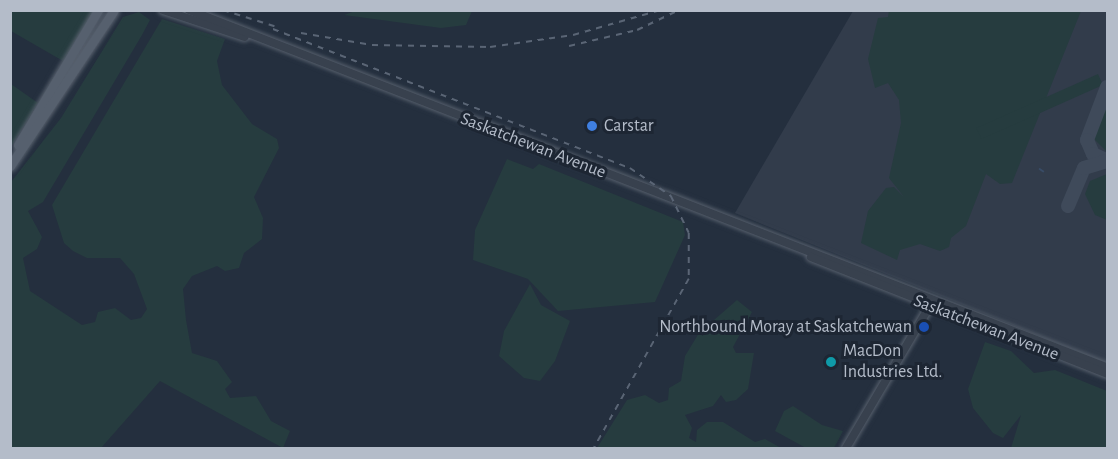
<!DOCTYPE html>
<html>
<head>
<meta charset="utf-8">
<style>
	body { margin:0 }
	#map { position:relative; width:1118px; height:459px; overflow:hidden; background:#242f3e; font-family:"Alegreya Sans",sans-serif }
	div>[style] { position:absolute }
	[style*='--x'] { left:calc(var(--x)*1px); top:calc(var(--y)*1px); width:calc(var(--w)*1px); rotate:calc(var(--a)*1deg) }
	.airport>* { inset:0; background:#323c4b }
	.green>* { inset:0; background:#263c3f; transform-origin:0 0 }
	.stream>* { height:1.5px; margin:-0.75px; padding:0 0.75px; transform-origin:0.75px; border-radius:0.75px; background:#394c67 }
	.taxiway>* { height:14px; margin:-7px; padding:0 7px; transform-origin:7px; border-radius:7px; background:#3f4a5a }
	.roads { filter:drop-shadow(0 0 2px #565f6c) drop-shadow(0 0 2px #565f6c) }
	.minor>* { height:8px; margin:-4px; padding:0 4px; transform-origin:4px; border-radius:4px; background:#38414e }
	.major>* { height:9px; margin:-4.5px; padding:0 4.5px; transform-origin:4.5px; border-radius:4.5px; background:#56606e }
	.rail>* { height:1.5px; margin-top:-0.75px; transform-origin:0; background:repeating-linear-gradient(90deg,#5a6575 0 6px,transparent 0 12px) }
	.dots>* { width:16px; height:16px; translate:-50% -50%; box-sizing:border-box; border:3px solid #1d2633; border-radius:50% }
	span { translate:-50% -50%; white-space:nowrap; text-align:center; line-height:1.15; -webkit-text-stroke:6px #1d2633; paint-order:stroke }
	.poi-label { font-size:18px; color:#b4bcc9 }
	.left { translate:0 -50%; text-align:left }
	.right { translate:-100% -50%; text-align:right }
	.street-label { font-size:18px; color:#b4bcc9 }
	.frame { position:absolute; inset:0; border:12px solid #b4bcc9; pointer-events:none }
</style>
</head>
<body>
<div id="map">
	<div class="airport">
		<i style="clip-path:polygon(853px 11px,1107px 11px,1107px 363px,735px 213px)"></i>
	</div>
	<div class="green">
		<i style="clip-path:polygon(889px 10px,1081px 11px,1012px 183px,1000px 184px,986px 174px,966px 226px,951px 238px,949px 247px,940px 251px,920px 244px,900px 250px,897px 260px,861px 243px,868px 211px,886px 188px,894px 187px,904px 197px,889px 178px,901px 123px,899px 100px,888px 83px,875px 88px,868px 59px,878px 18px,888px 17px)"></i>
		<i style="clip-path:polygon(11px 11px,94px 11px,63px 61px,11px 31px)"></i>
		<i style="clip-path:polygon(355px 11px,392px 12px,472px 11px,466px 25px,441px 28px,344px 15px)"></i>
		<i style="clip-path:polygon(139px 12px,150px 20px,142px 35px,43px 202px,28px 211px,42px 237px,37px 249px,23px 258px,30px 291px,82px 325px,95px 322px,98px 312px,115px 308px,131px 320px,141px 318px,147px 309px,134px 274px,120px 258px,87px 258px,73px 251px,64px 243px,52px 205px,162px 19px,225px 39px,217px 61px,222px 85px,252px 124px,277px 139px,279px 148px,254px 197px,263px 218px,262px 239px,244px 253px,239px 268px,225px 271px,217px 266px,192px 276px,183px 289px,186px 320px,192px 353px,217px 361px,232px 382px,225px 389px,230px 398px,256px 396px,271px 421px,290px 431px,283px 448px,160px 381px,101px 448px,11px 448px,11px 182px,61px 118px,123px 17px)"></i>
		<i style="left:1098px;top:74px;width:12px;height:133px;rotate:66deg"></i>
		<i style="clip-path:polygon(11px 84px,38px 103px,11px 147px)"></i>
		<i style="clip-path:polygon(1107px 99px,1108px 152px,1107px 152px,1093px 138px)"></i>
		<i style="clip-path:polygon(507px 159px,533px 169px,539px 164px,683px 222px,685px 235px,655px 302px,558px 311px,528px 279px,473px 260px,475px 230px)"></i>
		<i style="clip-path:polygon(1107px 174px,1107px 220px,1095px 215px,1085px 194px,1090px 181px)"></i>
		<i style="clip-path:polygon(530px 284px,541px 305px,570px 321px,555px 361px,540px 381px,524px 378px,499px 356px,504px 331px)"></i>
		<i style="clip-path:polygon(737px 300px,752px 312px,733px 347px,736px 353px,754px 353px,748px 389px,736px 400px,726px 402px,721px 395px,713px 406px,685px 415px,692px 428px,689px 438px,696px 442px,697px 430px,707px 422px,723px 422px,755px 442px,765px 439px,781px 448px,597px 448px,627px 400px,645px 395px,659px 403px,668px 400px,669px 388px,681px 381px,685px 356px,699px 333px)"></i>
		<i style="clip-path:polygon(985px 342px,1011px 351px,1034px 373px,1055px 370px,1107px 391px,1107px 448px,1011px 448px,1021px 415px,1003px 438px,993px 433px,973px 408px,968px 389px)"></i>
		<i style="clip-path:polygon(793px 406px,822px 425px,843px 431px,834px 448px,806px 448px,775px 431px,784px 411px)"></i>
	</div>
	<div class="stream">
		<i style="--x:1040;--y:169;--w:4;--a:34"></i>
	</div>
	<div class="taxiway">
		<i style="--x:1107;--y:87;--w:57;--a:110.7"></i>
		<i style="--x:1087;--y:140;--w:15;--a:67"></i>
		<i style="--x:1093;--y:154;--w:17;--a:25"></i>
		<i style="--x:1068;--y:206;--w:41;--a:-67.2"></i>
		<i style="--x:1084;--y:168;--w:24;--a:-17"></i>
	</div>
	<div class="roads">
		<div class="minor">
			<i style="--x:163;--y:10;--w:86;--a:18.2"></i>
			<i style="--x:189;--y:10;--w:986;--a:21.28"></i>
			<i style="--x:811;--y:257;--w:319;--a:21.5"></i>
			<i style="--x:846;--y:448;--w:169;--a:-59.5"></i>
		</div>
		<div class="major">
			<i style="--x:18;--y:145;--w:157;--a:-59.3"></i>
			<i style="--x:10;--y:166;--w:187;--a:-56.3"></i>
		</div>
	</div>
	<div class="rail">
		<i style="--x:223;--y:10;--w:60;--a:17.5"></i>
		<i style="--x:273;--y:29;--w:383;--a:21.3"></i>
		<i style="--x:630;--y:168;--w:50;--a:34.3"></i>
		<i style="--x:671;--y:196;--w:41;--a:64.1"></i>
		<i style="--x:689;--y:233;--w:46;--a:90"></i>
		<i style="--x:689;--y:279;--w:194;--a:119.3"></i>
		<i style="--x:301;--y:33;--w:72;--a:9.6"></i>
		<i style="--x:372;--y:45;--w:118;--a:1"></i>
		<i style="--x:490;--y:47;--w:84;--a:-8.2"></i>
		<i style="--x:573;--y:35;--w:91;--a:-15.9"></i>
		<i style="--x:569;--y:46;--w:70;--a:-13.2"></i>
		<i style="--x:637;--y:30;--w:47;--a:-25.5"></i>
	</div>
	<div class="dots">
		<i style="left:592px;top:126px;background:#3f7fe0"></i>
		<i style="left:924px;top:327px;background:#1a4fb4"></i>
		<i style="left:831px;top:362px;background:#0f9aa8"></i>
	</div>
	<div class="poi-label">
		<span class="left" style="left:604px;top:126px">Carstar</span>
		<span class="right" style="left:912px;top:327px">Northbound Moray at Saskatchewan</span>
		<span class="left" style="left:843px;top:362px">MacDon<br>Industries Ltd.</span>
	</div>
	<div class="street-label">
		<span style="left:533px;top:146px;rotate:21deg">Saskatchewan Avenue</span>
		<span style="left:986px;top:328px;rotate:21deg">Saskatchewan Avenue</span>
	</div>
	<div class="frame"></div>
</div>
</body>
</html>
